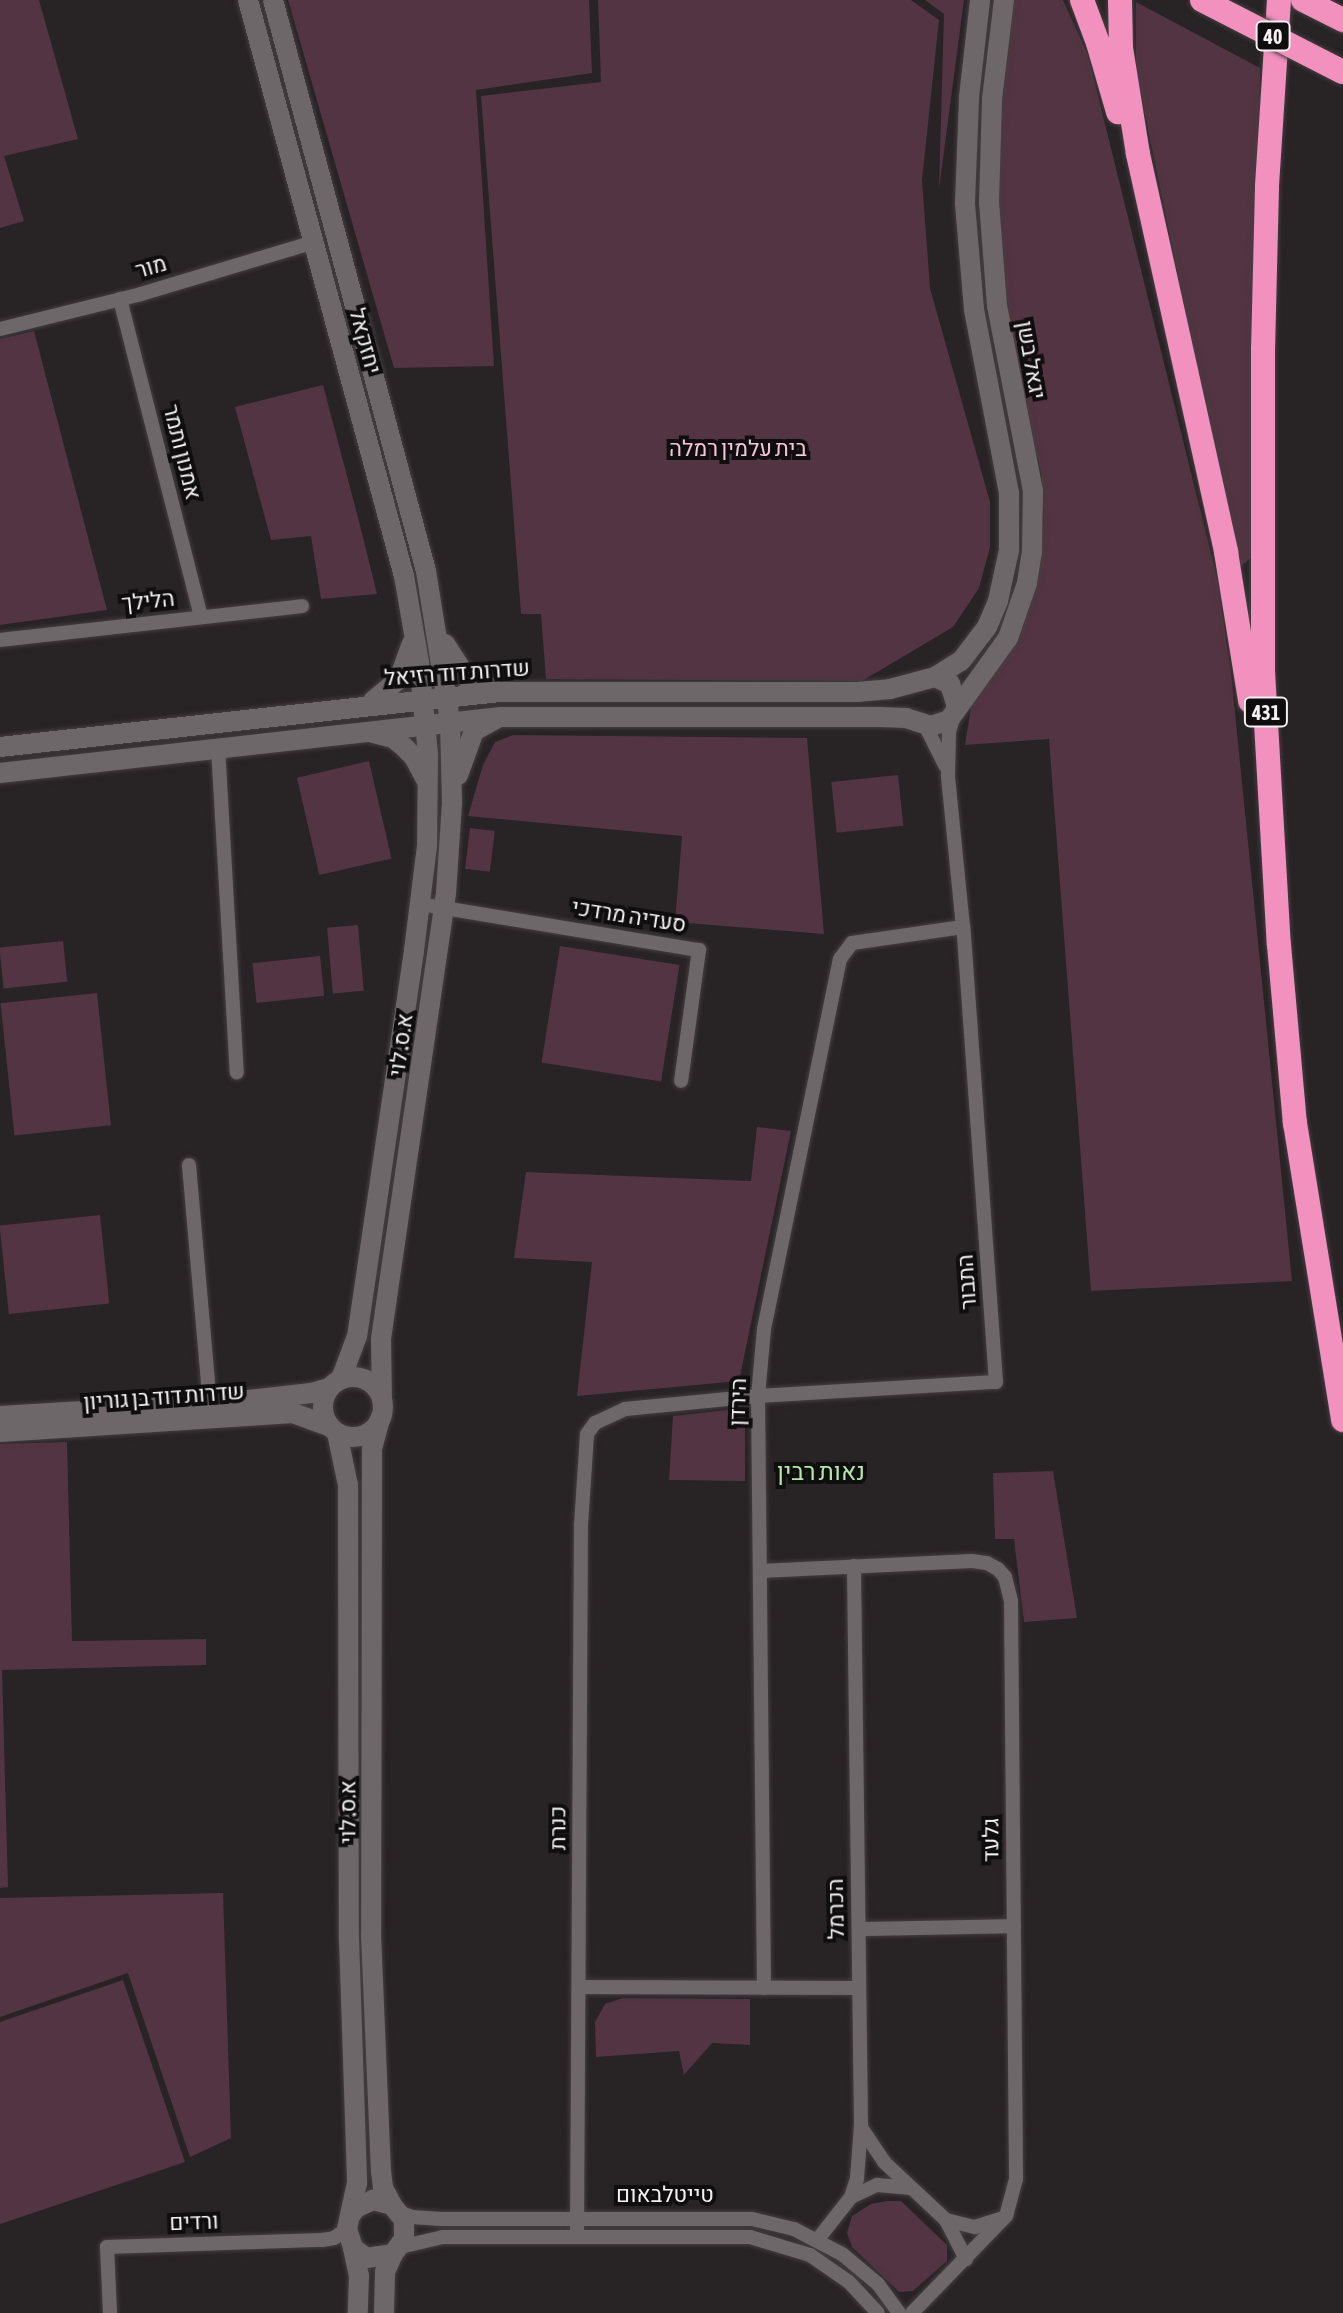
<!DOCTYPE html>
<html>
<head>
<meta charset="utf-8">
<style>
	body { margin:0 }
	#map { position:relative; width:1343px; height:2313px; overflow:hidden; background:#282325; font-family:"Asap Condensed",Heebo,sans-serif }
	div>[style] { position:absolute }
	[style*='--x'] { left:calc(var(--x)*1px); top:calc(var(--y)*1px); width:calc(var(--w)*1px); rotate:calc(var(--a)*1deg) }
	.green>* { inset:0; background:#533442; transform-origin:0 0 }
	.roads { filter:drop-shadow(0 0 2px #433e40) drop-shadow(0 0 2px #433e40) }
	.street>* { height:14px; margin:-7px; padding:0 7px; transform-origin:7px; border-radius:7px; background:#6e676a }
	.secondary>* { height:20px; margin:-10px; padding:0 10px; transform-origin:10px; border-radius:10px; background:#6e676a }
	.secondary>.ring { margin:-10px; padding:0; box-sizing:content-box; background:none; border:20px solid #6e676a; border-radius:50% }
	.highway>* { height:24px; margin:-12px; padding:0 12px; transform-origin:12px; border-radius:12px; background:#f290be }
	.bridges { filter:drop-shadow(0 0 2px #433e40) drop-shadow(0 0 2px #433e40) }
	.highway-bridge>* { height:24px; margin:-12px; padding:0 12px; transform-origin:12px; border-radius:12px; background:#f290be }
	span { translate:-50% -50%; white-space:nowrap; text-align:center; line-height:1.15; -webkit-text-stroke:8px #0f0d0e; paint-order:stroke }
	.shield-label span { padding:2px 6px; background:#0f0d0e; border:2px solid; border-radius:6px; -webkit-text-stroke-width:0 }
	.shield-label { font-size:20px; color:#f5f1f3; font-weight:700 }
	.street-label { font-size:22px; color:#f5f1f3 }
	.park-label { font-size:22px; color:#f6c4d9 }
	.neighbourhood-label { font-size:24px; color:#b1e7a9 }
</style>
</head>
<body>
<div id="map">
	<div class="green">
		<i style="clip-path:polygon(0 0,39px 0,78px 139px,4px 156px,24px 221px,0 228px)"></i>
		<i style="clip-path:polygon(288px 0,589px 0,592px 73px,476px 90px,494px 366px,394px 368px)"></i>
		<i style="clip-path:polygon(598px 0,911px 0,939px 20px,922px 180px,930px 288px,990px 502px,990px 547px,979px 588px,953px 627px,862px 681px,546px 679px,541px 614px,521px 614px,481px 96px,601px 82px)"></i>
		<i style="clip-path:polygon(925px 0,964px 0,939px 189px,944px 14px)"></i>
		<i style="clip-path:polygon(1014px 0,1063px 0,1088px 55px,1218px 582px,1231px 673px,1292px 1281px,1091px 1291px,1049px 739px,965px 745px,973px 695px,1039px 563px,1044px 520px,1041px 471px,1011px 355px,997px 186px,1006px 41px)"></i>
		<i style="clip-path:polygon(1136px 2px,1260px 68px,1253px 556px,1238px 569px,1136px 70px)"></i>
		<i style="clip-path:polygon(34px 331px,107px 610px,0 625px,0 339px)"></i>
		<i style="clip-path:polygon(323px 385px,361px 529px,377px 594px,321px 599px,311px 536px,271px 540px,235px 407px)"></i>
		<i style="clip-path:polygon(513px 735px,807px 738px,824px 934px,675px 922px,682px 836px,468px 816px,483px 765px,495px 742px)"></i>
		<i style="left:369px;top:761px;width:100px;height:74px;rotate:77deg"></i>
		<i style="left:898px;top:775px;width:51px;height:67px;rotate:84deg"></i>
		<i style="left:470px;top:828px;width:25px;height:41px;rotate:7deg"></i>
		<i style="left:358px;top:925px;width:66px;height:31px;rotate:85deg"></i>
		<i style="left:63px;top:941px;width:41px;height:64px;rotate:84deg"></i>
		<i style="left:560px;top:946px;width:121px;height:118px;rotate:9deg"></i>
		<i style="left:320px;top:956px;width:40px;height:68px;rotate:84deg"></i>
		<i style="left:97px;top:993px;width:133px;height:97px;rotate:84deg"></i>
		<i style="clip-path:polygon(757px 1127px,791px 1131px,739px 1381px,577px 1396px,592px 1262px,514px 1258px,526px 1172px,751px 1181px)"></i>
		<i style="left:100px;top:1215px;width:89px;height:101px;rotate:84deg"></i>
		<i style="clip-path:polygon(745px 1408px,745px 1481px,669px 1480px,673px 1416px)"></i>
		<i style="clip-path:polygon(67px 1442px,72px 1641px,206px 1639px,206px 1665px,2px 1670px,8px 1887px,0 1888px,0 1444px)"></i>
		<i style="clip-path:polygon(1053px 1471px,1077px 1618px,1024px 1622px,1014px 1539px,995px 1539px,993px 1473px)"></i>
		<i style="clip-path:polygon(223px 1893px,231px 2138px,190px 2157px,128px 1973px,0 2017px,0 1898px)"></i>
		<i style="clip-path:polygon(123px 1980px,185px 2162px,0 2224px,0 2022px)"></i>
		<i style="clip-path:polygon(623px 1998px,750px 1999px,750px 2045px,712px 2043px,684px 2075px,679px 2051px,596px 2057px,595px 2022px,605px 2004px)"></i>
		<i style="clip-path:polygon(887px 2201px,901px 2201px,947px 2245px,947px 2261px,913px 2291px,899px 2292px,852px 2247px,847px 2233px,852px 2216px,871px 2204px)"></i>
	</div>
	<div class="roads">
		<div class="street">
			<i style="--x:120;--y:299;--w:328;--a:75.7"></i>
			<i style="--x:0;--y:329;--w:145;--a:-13.9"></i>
			<i style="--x:141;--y:294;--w:181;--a:-16.7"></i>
			<i style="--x:0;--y:640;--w:304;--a:-6.4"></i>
			<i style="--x:925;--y:725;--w:45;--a:63.4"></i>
			<i style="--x:218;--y:747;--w:326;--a:86.7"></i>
			<i style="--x:420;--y:904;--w:283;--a:9.4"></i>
			<i style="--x:699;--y:950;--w:132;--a:97.8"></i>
			<i style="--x:189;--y:1165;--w:239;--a:85"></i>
			<i style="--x:760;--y:1571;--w:212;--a:-2.7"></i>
			<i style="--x:972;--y:1561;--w:15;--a:8"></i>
			<i style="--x:987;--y:1563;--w:13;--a:29"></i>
			<i style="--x:998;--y:1569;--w:11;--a:49"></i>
			<i style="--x:1005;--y:1577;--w:25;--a:76"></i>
			<i style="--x:1011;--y:1601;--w:578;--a:89.5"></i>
			<i style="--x:1016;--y:2179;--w:38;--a:105"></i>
			<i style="--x:1006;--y:2216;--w:135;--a:134.1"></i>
			<i style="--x:859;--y:1929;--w:155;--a:-1.1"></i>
			<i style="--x:579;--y:1987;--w:280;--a:0.2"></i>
			<i style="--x:764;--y:1988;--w:592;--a:-90.58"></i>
			<i style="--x:758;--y:1396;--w:67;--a:-84.9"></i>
			<i style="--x:764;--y:1329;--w:378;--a:-78.4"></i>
			<i style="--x:840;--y:959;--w:20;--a:-53"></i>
			<i style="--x:852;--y:943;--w:112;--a:-8.2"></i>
			<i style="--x:862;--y:2129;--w:40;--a:56"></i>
			<i style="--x:884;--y:2162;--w:85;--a:43.1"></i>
			<i style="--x:946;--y:2220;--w:44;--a:62.9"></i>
			<i style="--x:851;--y:2197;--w:29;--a:-25"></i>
			<i style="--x:877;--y:2185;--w:34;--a:5"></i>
			<i style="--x:399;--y:2212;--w:14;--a:21"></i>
			<i style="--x:412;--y:2217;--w:29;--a:4"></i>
			<i style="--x:441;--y:2219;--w:311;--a:0"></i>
			<i style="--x:752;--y:2219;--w:43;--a:13.4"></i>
			<i style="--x:794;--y:2229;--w:54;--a:27.5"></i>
			<i style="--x:842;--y:2254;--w:47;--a:39.8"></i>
			<i style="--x:878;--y:2284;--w:36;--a:54"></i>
			<i style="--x:946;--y:2220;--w:30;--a:14"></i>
			<i style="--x:975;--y:2227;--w:29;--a:-18"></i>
			<i style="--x:577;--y:2236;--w:711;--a:-89.68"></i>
			<i style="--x:581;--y:1525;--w:91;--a:-86.2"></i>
			<i style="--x:587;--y:1434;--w:14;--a:-54"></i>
			<i style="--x:595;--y:1423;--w:33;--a:-25"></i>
			<i style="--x:625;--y:1409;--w:134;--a:-5.6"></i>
			<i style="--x:758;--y:1396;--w:238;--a:-3.4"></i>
			<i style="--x:996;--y:1382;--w:456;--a:-94.1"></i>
			<i style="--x:963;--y:927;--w:151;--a:-95.7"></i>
			<i style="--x:948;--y:777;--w:45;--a:-88.7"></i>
			<i style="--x:949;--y:732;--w:18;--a:-74"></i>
			<i style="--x:818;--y:2239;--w:53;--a:-51.8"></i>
			<i style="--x:851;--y:2197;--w:19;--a:-72"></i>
			<i style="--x:857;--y:2179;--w:54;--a:-85.8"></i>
			<i style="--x:861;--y:2125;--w:559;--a:-90.72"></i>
			<i style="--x:400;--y:2247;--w:44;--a:-13.1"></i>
			<i style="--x:443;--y:2237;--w:307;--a:0"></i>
			<i style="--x:750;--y:2237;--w:63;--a:16.7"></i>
			<i style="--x:810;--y:2255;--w:47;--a:34.7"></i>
			<i style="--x:849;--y:2282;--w:42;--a:46.9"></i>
			<i style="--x:110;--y:2313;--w:66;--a:-92.6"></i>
			<i style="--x:107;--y:2247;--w:215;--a:-1.9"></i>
			<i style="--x:322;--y:2240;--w:12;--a:-9"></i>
			<i style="--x:334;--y:2238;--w:16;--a:-35"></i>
		</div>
		<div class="secondary">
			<i style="--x:248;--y:0;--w:597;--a:74.85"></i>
			<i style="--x:404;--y:576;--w:87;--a:80.1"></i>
			<i style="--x:419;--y:662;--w:92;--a:84.4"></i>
			<i style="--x:428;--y:754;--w:92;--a:90.6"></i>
			<i style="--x:427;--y:846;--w:106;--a:97.1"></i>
			<i style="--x:414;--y:951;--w:389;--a:98.4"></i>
			<i style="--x:357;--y:1336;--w:46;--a:110.4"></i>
			<i style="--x:273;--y:0;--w:591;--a:75"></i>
			<i style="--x:426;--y:571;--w:152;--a:80.9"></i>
			<i style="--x:450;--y:721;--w:82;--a:88.6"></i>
			<i style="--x:452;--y:803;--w:90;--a:93.8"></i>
			<i style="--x:446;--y:893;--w:451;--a:98.3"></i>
			<i style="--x:381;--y:1339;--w:61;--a:89.1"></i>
			<i style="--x:445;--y:644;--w:40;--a:57.1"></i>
			<i style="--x:467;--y:678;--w:27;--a:22"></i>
			<i style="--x:935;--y:677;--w:31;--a:-32"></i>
			<i style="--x:961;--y:661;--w:43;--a:-52.6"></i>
			<i style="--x:987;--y:627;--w:28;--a:-67"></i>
			<i style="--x:998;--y:601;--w:52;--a:-77.8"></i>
			<i style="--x:1009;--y:550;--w:57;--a:-90"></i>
			<i style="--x:1009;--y:493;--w:187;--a:-100.8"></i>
			<i style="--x:974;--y:309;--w:106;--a:-94.9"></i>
			<i style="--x:965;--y:203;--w:106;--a:-87.8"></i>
			<i style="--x:969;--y:97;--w:98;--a:-83.5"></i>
			<i style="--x:373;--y:701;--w:34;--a:-40"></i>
			<i style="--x:399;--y:679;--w:37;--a:-70"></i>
			<i style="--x:370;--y:732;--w:24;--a:15"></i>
			<i style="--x:393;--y:738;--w:14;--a:39"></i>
			<i style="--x:404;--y:747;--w:14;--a:45"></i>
			<i style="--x:414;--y:757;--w:24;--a:62"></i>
			<i style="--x:0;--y:747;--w:503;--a:-6.28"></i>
			<i style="--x:500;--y:692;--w:357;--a:0"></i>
			<i style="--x:857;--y:692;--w:33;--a:-5"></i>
			<i style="--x:890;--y:689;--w:47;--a:-14.9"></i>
			<i style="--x:935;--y:677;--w:17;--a:25"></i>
			<i style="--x:950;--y:684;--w:24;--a:73"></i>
			<i style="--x:0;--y:773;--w:504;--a:-6.38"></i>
			<i style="--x:501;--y:717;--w:379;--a:0"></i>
			<i style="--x:880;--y:717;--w:26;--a:2"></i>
			<i style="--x:906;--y:718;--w:26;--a:18"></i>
			<i style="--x:931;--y:726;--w:19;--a:-18"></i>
			<i style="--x:949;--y:720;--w:101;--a:-54.3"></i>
			<i style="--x:1008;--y:638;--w:58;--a:-70.9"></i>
			<i style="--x:1027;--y:583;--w:31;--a:-81"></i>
			<i style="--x:1032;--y:552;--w:61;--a:-89.1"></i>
			<i style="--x:1033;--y:491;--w:188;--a:-101"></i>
			<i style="--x:997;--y:306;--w:104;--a:-94.4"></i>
			<i style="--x:989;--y:202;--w:103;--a:-88.3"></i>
			<i style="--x:992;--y:99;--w:100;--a:-83.1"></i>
			<i style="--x:458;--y:775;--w:47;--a:-70"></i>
			<i style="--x:474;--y:731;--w:25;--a:-29"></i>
			<i class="ring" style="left:323px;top:1377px;width:40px;height:40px"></i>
			<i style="--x:0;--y:1416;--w:222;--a:-3.4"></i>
			<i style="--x:222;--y:1403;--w:90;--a:-6.4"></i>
			<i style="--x:311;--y:1393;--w:19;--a:-16"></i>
			<i style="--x:380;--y:1419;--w:31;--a:105"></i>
			<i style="--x:372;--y:1449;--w:485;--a:90.1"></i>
			<i style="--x:371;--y:1934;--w:237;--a:87.6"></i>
			<i style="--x:381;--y:2171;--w:17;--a:83"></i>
			<i style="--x:383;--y:2188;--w:19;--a:62"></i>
			<i style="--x:0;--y:1432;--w:294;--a:-3.7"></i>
			<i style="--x:293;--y:1413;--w:38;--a:20"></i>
			<i style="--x:337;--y:1433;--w:53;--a:78.1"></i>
			<i style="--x:348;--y:1485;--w:453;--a:89.9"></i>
			<i style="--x:349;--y:1938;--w:245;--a:88.1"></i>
			<i style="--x:357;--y:2183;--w:47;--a:102.3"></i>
			<i style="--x:347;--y:2229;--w:20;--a:72"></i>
			<i style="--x:353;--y:2248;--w:17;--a:36"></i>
			<i style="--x:367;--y:2258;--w:26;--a:-9"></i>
			<i style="--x:393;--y:2254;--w:19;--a:-54"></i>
			<i style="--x:404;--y:2239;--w:19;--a:-90"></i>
			<i style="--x:404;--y:2220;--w:19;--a:-129"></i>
			<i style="--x:392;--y:2205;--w:20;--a:-165"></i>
			<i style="--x:373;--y:2200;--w:19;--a:155"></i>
			<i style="--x:356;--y:2208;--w:10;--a:127"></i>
			<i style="--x:353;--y:2248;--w:29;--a:78"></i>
			<i style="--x:359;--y:2276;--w:37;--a:92"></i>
			<i style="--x:384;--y:2313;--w:41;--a:-88.6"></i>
			<i style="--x:385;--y:2272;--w:20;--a:-66"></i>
		</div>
		<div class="highway">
			<i style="--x:1082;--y:0;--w:46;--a:69.6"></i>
			<i style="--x:1098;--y:43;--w:72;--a:73.8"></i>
			<i style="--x:1120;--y:0;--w:48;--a:88.8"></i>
			<i style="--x:1121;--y:48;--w:107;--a:80.9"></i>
			<i style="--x:1138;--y:154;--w:408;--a:77.5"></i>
			<i style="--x:1226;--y:552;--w:151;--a:80.8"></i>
			<i style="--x:1279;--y:0;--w:187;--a:93.7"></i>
			<i style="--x:1267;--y:187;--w:161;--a:91.4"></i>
			<i style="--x:1263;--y:348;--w:323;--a:90"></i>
			<i style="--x:1263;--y:671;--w:274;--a:86.7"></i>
			<i style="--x:1279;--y:945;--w:179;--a:84.9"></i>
			<i style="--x:1295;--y:1123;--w:301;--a:80.8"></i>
			<i style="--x:1303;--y:0;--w:45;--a:26.6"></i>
		</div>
	</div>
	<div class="bridges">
		<div class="highway-bridge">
			<i style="--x:1202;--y:0;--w:158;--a:27.1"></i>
		</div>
	</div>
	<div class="shield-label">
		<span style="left:1273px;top:36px">40</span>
		<span style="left:1266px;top:712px">431</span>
	</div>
	<div class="street-label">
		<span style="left:151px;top:267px;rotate:-16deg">מור</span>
		<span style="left:365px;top:341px;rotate:75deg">יחזקאל</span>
		<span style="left:1031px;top:360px;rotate:80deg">יגאל בשן</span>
		<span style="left:182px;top:452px;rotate:76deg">אמנון ותמר</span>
		<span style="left:148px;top:601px;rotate:-6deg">הלילך</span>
		<span style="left:457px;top:673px;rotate:-4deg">שדרות דוד רזיאל</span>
		<span style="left:629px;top:916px;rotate:9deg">סעדיה מרדכי</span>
		<span style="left:401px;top:1045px;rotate:-82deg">א.ס. לוי</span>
		<span style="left:967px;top:1282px;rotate:-94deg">התבור</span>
		<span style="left:164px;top:1397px;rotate:-4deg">שדרות דוד בן גוריון</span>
		<span style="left:738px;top:1402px;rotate:-88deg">הירדן</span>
		<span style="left:348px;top:1812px;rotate:-90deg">א.ס. לוי</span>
		<span style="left:558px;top:1828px;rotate:-90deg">כנרת</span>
		<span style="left:991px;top:1840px;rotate:-90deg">גלעד</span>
		<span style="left:836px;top:1909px;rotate:-91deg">הכרמל</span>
		<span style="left:665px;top:2195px">טייטלבאום</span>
		<span style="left:194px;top:2222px;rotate:-2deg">ורדים</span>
	</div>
	<div class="park-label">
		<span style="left:738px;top:449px">בית עלמין רמלה</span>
	</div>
	<div class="neighbourhood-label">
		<span style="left:821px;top:1472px">נאות רבין</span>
	</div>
</div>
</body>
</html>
